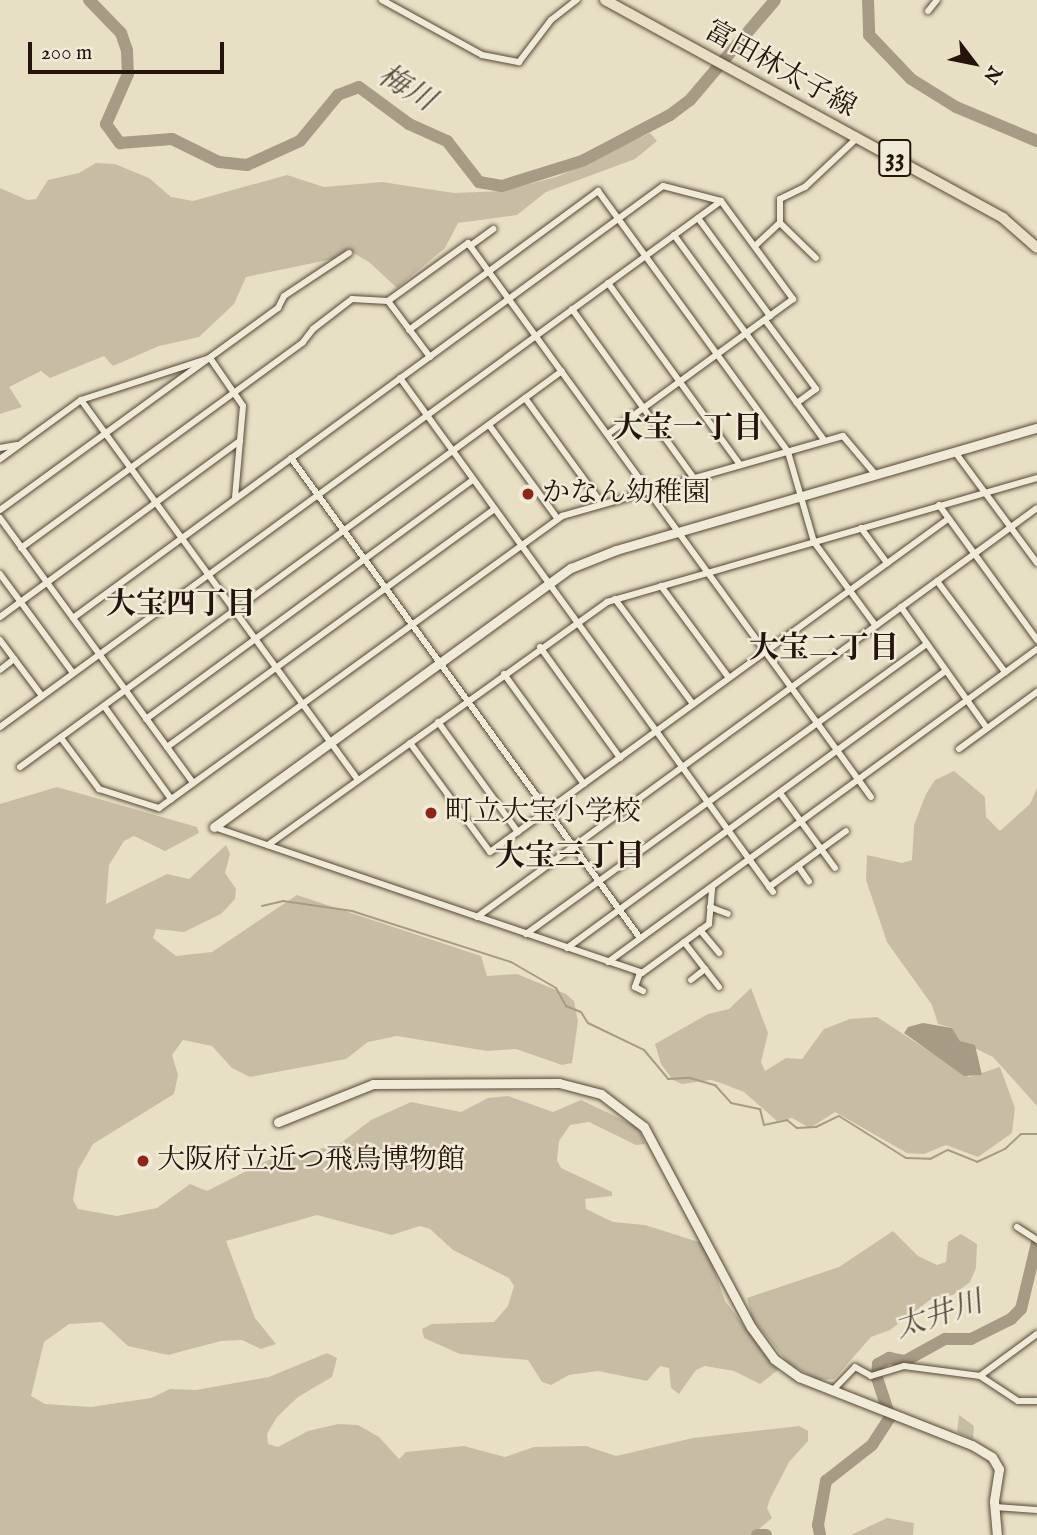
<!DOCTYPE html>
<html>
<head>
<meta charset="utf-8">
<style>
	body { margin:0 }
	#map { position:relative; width:1037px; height:1535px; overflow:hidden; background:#e8e0c4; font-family:"IM FELL English","Noto Serif JP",serif }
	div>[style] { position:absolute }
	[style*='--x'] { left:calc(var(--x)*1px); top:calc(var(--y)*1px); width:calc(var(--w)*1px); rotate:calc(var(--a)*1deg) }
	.green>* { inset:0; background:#c7bda5 }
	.water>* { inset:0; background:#a69b85 }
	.stream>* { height:2px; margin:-1px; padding:0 1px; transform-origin:1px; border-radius:1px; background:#a69b85 }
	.river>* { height:12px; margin:-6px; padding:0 6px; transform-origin:6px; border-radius:6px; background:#a69b85 }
	.roads { filter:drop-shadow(0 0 2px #564739) drop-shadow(0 0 2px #564739) }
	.street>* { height:6px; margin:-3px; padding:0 3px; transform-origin:3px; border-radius:3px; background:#f0ebd9 }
	.secondary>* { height:9px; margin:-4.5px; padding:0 4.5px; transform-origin:4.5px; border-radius:4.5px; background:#f0ebd9 }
	.primary>* { height:10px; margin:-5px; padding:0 5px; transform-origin:5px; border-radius:5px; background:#e8e0c4 }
	.dots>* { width:19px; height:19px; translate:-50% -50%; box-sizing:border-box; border:4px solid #f0ebd9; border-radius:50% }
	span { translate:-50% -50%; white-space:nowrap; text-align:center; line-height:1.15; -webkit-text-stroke:5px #f0ebd9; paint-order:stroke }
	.shield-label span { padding:2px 5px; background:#f0ebd9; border:2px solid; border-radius:5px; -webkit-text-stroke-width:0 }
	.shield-label { font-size:26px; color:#25140b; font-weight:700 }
	.street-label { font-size:28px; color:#25140b }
	.poi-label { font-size:28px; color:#25140b }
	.left { translate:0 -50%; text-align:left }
	.water-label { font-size:30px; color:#594a3c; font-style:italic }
	.neighbourhood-label { font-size:30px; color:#25140b; font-weight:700 }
	.north { position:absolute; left:939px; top:28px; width:70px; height:70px; -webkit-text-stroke:5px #f0ebd9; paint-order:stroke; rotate:122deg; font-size:19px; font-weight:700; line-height:28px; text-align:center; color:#25140b }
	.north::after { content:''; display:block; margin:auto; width:24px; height:32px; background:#25140b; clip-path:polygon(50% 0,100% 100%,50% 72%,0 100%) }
	.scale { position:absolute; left:28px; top:42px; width:196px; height:32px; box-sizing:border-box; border:4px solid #25140b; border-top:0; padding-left:9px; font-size:21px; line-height:24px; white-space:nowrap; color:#25140b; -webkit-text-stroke:5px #f0ebd9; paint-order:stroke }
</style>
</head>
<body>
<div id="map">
	<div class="green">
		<i style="clip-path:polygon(650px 133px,657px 141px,635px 159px,546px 192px,517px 215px,458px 223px,445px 248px,397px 288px,369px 262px,348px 250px,333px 259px,246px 277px,234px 304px,199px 337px,159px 346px,113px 366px,104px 356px,50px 378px,41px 371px,9px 387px,22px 407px,0 414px,0 188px,27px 200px,36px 199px,48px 180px,79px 173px,96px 163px,115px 164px,149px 178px,171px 197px,193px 201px,287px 175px,324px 187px,382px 182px,454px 193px,504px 191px,559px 176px)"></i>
		<i style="clip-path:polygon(954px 771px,985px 797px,986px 817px,1000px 831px,1030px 804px,1037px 788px,1037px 1106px,993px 1057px,960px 1041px,952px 1028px,938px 1024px,932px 1005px,887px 942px,866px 880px,867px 855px,902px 863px,912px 860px,914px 825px,926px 794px,935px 780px)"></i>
		<i style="clip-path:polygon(57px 787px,197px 827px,199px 833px,165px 851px,134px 836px,124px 841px,109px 865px,106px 904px,167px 874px,189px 879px,226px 845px,230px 854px,225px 873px,236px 889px,235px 899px,221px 914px,184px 932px,156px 929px,153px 938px,176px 956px,212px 952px,297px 895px,481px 956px,487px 976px,517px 974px,566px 994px,574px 1001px,578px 1021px,572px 1063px,562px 1065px,516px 1049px,487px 1051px,397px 1036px,368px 1042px,346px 1059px,250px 1077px,232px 1068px,212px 1046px,183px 1040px,172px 1055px,178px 1075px,174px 1094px,93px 1144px,78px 1170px,73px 1200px,78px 1209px,117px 1216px,157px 1208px,190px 1184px,207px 1191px,276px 1156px,337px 1146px,371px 1120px,411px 1102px,461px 1112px,488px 1098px,508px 1096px,553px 1112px,581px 1100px,638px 1127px,645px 1144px,636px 1145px,589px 1122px,570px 1125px,559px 1141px,557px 1160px,561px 1168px,612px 1192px,612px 1196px,585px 1199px,586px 1209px,613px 1222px,645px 1225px,705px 1244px,725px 1301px,778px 1370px,760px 1384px,734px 1371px,705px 1366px,696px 1370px,679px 1394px,671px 1388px,669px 1368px,660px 1366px,647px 1381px,598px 1371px,569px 1375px,551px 1385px,542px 1382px,528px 1360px,460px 1354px,424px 1338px,422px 1329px,432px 1324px,494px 1322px,508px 1306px,514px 1286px,509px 1278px,453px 1250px,430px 1229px,420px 1226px,392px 1235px,317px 1215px,226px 1241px,255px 1318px,276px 1344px,261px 1349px,242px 1340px,221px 1341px,168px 1355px,128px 1346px,102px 1322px,69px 1324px,44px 1342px,31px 1396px,45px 1404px,91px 1407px,151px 1398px,170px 1389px,196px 1390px,269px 1377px,327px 1353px,337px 1358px,332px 1377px,298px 1397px,277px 1417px,267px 1434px,268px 1444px,278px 1447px,308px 1431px,338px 1424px,358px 1425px,379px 1437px,399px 1459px,406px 1452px,464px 1446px,505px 1457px,534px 1447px,586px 1446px,616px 1456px,693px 1438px,799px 1426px,808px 1431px,808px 1441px,789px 1462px,770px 1499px,767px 1508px,772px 1518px,752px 1535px,0 1535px,0 804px)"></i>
		<i style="clip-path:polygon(751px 988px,768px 1033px,761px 1062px,765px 1071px,786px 1058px,802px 1059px,824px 1029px,850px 1019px,877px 1017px,969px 1077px,1000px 1067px,1015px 1108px,1012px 1133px,978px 1157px,946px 1145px,924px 1154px,907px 1153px,835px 1112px,810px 1128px,792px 1118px,777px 1121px,744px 1092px,721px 1083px,711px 1080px,682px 1084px,673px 1080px,661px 1064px,655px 1044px,708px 1014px,729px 1009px)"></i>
		<i style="clip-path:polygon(893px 1231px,918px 1256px,937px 1265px,946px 1262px,948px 1242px,961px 1234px,977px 1244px,976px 1268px,970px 1282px,953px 1295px,930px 1300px,890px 1330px,871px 1337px,834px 1379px,819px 1380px,789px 1364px,752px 1318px,747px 1298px,839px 1267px)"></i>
		<i style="clip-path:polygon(959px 1415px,974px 1426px,973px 1439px,957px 1432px)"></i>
		<i style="clip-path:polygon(887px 1518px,914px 1523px,913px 1535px,851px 1535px)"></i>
	</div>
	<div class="water">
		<i style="clip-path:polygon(923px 1023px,952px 1028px,960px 1041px,975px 1045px,982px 1075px,964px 1076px,904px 1033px,908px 1027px)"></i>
	</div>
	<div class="stream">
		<i style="--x:262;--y:906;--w:22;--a:-13"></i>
		<i style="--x:283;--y:901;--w:70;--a:8.2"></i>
		<i style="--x:352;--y:911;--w:167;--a:17.8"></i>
		<i style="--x:511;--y:962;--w:52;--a:30"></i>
		<i style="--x:556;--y:988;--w:21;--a:61"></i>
		<i style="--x:566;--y:1006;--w:16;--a:22"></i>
		<i style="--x:581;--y:1012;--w:13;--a:58"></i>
		<i style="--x:588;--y:1023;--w:62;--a:25.7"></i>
		<i style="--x:644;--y:1050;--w:38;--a:50"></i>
		<i style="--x:668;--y:1079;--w:22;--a:-3"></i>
		<i style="--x:690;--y:1078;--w:26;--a:16"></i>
		<i style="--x:715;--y:1085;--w:24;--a:48"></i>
		<i style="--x:731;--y:1103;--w:30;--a:12"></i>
		<i style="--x:760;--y:1109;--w:16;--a:76"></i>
		<i style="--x:764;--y:1125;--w:24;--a:-12"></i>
		<i style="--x:787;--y:1120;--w:13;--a:39"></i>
		<i style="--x:797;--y:1128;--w:19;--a:-3"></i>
		<i style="--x:816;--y:1127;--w:25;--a:-26"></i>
		<i style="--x:839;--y:1116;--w:79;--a:32.1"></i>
		<i style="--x:906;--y:1158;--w:24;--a:2"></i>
		<i style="--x:930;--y:1159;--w:20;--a:-27"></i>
		<i style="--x:948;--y:1150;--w:31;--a:22"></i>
		<i style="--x:977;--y:1162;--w:31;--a:-25"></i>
		<i style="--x:1005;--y:1149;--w:22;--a:-43"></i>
		<i style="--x:1021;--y:1134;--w:16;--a:0"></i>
	</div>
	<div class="river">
		<i style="--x:89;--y:0;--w:46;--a:45.9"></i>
		<i style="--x:121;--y:33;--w:18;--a:71"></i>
		<i style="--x:127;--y:50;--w:24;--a:88"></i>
		<i style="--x:128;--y:74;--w:55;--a:113.7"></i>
		<i style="--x:106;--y:124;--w:24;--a:54"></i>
		<i style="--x:120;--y:143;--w:52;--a:-4.4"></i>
		<i style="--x:172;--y:139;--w:52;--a:26.1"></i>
		<i style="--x:219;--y:162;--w:28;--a:6"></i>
		<i style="--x:247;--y:165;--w:58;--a:-24.4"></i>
		<i style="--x:300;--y:141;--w:60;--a:-50.4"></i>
		<i style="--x:338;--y:95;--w:22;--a:-21"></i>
		<i style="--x:359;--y:87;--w:62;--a:36.5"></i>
		<i style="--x:409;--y:124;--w:42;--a:24.1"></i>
		<i style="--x:447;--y:141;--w:52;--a:52"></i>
		<i style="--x:479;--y:182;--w:23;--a:10"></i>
		<i style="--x:502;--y:186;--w:84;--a:-17.4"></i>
		<i style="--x:582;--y:161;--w:99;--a:-27.6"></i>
		<i style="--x:670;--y:115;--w:25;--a:-37"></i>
		<i style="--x:690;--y:100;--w:131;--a:-49.6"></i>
		<i style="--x:868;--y:0;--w:35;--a:88"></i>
		<i style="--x:869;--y:35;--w:61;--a:46.3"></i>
		<i style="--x:911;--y:79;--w:53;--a:31.9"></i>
		<i style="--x:956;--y:107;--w:88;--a:22.8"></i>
		<i style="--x:757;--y:1535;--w:9;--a:0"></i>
		<i style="--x:820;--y:1535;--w:10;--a:-101"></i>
		<i style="--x:818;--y:1525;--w:45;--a:-79.7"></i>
		<i style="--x:826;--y:1481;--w:58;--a:-38"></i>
		<i style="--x:872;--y:1445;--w:33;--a:-57"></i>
		<i style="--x:890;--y:1417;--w:41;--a:-108.4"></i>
		<i style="--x:877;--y:1378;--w:14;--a:-86"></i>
		<i style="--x:878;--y:1364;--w:13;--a:-29"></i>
		<i style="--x:889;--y:1358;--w:16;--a:11"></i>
		<i style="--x:905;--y:1361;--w:46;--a:-28.8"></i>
		<i style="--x:945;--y:1339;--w:26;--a:0"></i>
		<i style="--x:971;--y:1339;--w:45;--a:-26.6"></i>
		<i style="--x:1011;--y:1319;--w:14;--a:-45"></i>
		<i style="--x:1021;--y:1309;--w:68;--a:-76.4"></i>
	</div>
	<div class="roads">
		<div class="street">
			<i style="--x:382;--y:0;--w:114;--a:28.8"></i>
			<i style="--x:482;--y:55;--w:38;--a:11"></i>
			<i style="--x:519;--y:62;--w:53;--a:-52.7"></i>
			<i style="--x:551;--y:20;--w:33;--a:-38"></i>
			<i style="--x:928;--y:11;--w:14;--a:-51"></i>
			<i style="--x:698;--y:218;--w:122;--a:53.7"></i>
			<i style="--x:780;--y:223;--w:50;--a:44.2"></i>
			<i style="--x:674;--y:235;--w:255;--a:53.8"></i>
			<i style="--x:470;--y:246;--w:29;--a:-36"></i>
			<i style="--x:755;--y:246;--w:34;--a:-43"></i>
			<i style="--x:780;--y:223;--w:24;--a:-90"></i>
			<i style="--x:780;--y:199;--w:28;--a:-26"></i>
			<i style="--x:805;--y:187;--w:71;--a:-43.3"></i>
			<i style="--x:608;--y:283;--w:225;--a:54"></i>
			<i style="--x:388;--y:301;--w:70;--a:53.1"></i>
			<i style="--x:572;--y:309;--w:208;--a:54.2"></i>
			<i style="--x:765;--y:320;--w:86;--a:53.5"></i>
			<i style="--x:816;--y:389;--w:24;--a:144"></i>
			<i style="--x:409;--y:330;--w:235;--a:-36.3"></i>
			<i style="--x:598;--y:191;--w:323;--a:53.9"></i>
			<i style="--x:788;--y:452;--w:94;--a:73.9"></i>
			<i style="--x:814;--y:542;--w:104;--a:53.6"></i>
			<i style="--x:400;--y:378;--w:635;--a:54.03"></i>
			<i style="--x:525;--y:398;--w:131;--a:54"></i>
			<i style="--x:81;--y:400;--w:470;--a:53.9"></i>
			<i style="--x:489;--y:425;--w:115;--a:53.8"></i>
			<i style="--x:0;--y:448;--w:17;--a:-10"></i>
			<i style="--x:955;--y:452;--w:138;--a:53.5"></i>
			<i style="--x:291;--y:458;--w:593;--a:53.98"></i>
			<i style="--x:0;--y:459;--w:100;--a:-36.1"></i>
			<i style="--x:81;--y:400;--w:136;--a:-18"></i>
			<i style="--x:210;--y:358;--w:58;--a:55.5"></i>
			<i style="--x:243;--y:406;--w:92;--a:95"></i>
			<i style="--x:939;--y:505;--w:167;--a:54"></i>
			<i style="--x:0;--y:510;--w:344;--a:-36"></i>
			<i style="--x:278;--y:308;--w:13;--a:-63"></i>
			<i style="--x:284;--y:296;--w:78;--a:-33.5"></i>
			<i style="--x:0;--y:518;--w:328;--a:53.9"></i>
			<i style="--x:861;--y:528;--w:44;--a:53.4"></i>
			<i style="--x:21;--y:548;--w:349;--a:-36.1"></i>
			<i style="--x:303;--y:342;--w:16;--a:-52"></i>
			<i style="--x:313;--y:329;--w:49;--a:-37.6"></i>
			<i style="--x:352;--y:299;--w:36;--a:3"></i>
			<i style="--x:388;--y:301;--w:99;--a:-35.9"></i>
			<i style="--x:468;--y:243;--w:685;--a:53.97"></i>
			<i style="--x:0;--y:574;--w:123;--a:53.6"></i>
			<i style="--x:937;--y:581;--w:114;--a:53.2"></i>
			<i style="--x:661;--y:586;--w:114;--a:53.5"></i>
			<i style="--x:615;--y:599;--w:131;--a:53.4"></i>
			<i style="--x:901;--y:607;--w:148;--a:54.6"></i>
			<i style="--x:0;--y:617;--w:298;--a:-36.3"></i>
			<i style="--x:73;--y:618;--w:731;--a:-36.21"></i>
			<i style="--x:663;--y:186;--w:60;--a:14.5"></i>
			<i style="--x:721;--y:201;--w:122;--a:53.7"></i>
			<i style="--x:793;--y:299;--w:229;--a:143.9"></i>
			<i style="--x:0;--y:640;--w:70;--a:53.1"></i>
			<i style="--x:540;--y:647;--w:137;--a:54.2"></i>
			<i style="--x:0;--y:670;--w:18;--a:-38"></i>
			<i style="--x:504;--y:674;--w:136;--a:54"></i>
			<i style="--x:104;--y:706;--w:115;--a:54.2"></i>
			<i style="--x:146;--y:719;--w:405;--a:-36.2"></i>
			<i style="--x:438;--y:722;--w:136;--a:54"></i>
			<i style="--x:0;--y:727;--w:892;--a:-36.11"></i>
			<i style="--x:61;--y:738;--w:64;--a:53.3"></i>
			<i style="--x:99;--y:789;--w:63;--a:17.6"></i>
			<i style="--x:159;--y:808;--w:498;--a:-35.9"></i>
			<i style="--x:562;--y:516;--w:292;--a:-15.9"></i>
			<i style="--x:843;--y:436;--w:51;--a:49.8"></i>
			<i style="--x:410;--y:743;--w:135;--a:53.7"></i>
			<i style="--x:490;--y:852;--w:566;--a:-36.02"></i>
			<i style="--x:167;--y:747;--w:404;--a:-36"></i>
			<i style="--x:959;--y:749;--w:97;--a:-36.2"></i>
			<i style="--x:20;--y:767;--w:671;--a:-36.15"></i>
			<i style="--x:780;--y:793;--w:93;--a:53.7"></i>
			<i style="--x:214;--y:827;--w:452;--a:18.8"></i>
			<i style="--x:642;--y:973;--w:83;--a:-36.2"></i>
			<i style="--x:709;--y:924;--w:37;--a:-85"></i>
			<i style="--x:268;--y:845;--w:417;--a:-35.6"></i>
			<i style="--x:607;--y:602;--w:448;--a:-16.1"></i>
			<i style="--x:798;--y:866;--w:19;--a:55"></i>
			<i style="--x:769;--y:887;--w:95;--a:-36"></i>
			<i style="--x:710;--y:907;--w:19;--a:21"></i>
			<i style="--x:477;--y:917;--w:693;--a:-36.14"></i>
			<i style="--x:700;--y:930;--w:30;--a:50"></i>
			<i style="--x:526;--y:934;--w:494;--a:-35.9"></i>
			<i style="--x:684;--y:942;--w:57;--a:52.1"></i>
			<i style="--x:567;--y:948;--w:469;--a:-36.2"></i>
			<i style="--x:608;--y:962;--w:531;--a:-36.11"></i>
			<i style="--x:640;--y:973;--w:15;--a:110"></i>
			<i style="--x:635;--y:987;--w:9;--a:27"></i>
			<i style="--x:691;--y:980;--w:18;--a:-38"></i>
			<i style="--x:1017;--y:1227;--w:24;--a:33"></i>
			<i style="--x:980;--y:1376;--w:45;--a:33.3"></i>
			<i style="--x:1018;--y:1401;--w:19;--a:0"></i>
			<i style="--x:832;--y:1391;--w:33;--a:-46"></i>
			<i style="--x:855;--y:1367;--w:18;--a:29"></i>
			<i style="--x:871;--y:1376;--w:34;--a:-17"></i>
			<i style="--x:904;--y:1366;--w:77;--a:7.5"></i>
			<i style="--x:980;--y:1376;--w:71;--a:-36.4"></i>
			<i style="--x:995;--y:1507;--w:42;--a:4.1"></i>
		</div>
		<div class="secondary">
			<i style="--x:214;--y:827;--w:441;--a:-36"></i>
			<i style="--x:571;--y:568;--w:48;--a:-21.8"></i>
			<i style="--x:616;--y:550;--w:438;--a:-16.2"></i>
			<i style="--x:278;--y:1122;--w:102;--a:-21.8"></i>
			<i style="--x:373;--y:1084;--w:186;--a:-0.3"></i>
			<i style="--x:559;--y:1083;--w:43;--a:14.7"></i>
			<i style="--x:601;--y:1094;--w:54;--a:37.5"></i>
			<i style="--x:644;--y:1127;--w:227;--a:61.9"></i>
			<i style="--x:751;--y:1327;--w:39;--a:54"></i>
			<i style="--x:774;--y:1359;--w:31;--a:36"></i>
			<i style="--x:799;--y:1377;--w:186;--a:21.5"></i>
			<i style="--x:972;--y:1445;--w:23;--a:31"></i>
			<i style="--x:992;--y:1457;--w:14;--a:60"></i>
			<i style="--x:999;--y:1469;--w:33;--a:99"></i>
			<i style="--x:994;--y:1502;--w:33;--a:85"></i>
		</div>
		<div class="primary">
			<i style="--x:605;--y:0;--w:454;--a:28.7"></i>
			<i style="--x:1003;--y:218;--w:45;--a:41.4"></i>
		</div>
	</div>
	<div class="dots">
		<i style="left:528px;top:494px;background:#8f2418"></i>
		<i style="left:431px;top:813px;background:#8f2418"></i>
		<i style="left:143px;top:1161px;background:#8f2418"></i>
	</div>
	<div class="shield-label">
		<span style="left:895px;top:158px">33</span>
	</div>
	<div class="street-label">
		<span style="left:780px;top:70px;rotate:29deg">富田林太子線</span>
	</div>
	<div class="poi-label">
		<span class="left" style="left:542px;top:494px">かなん幼稚園</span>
		<span class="left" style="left:445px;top:813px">町立大宝小学校</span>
		<span class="left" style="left:157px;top:1161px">大阪府立近つ飛鳥博物館</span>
	</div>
	<div class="water-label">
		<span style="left:406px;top:89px;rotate:31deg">梅川</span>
		<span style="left:939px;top:1316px;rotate:-18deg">太井川</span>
	</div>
	<div class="neighbourhood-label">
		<span style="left:688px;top:429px">大宝一丁目</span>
		<span style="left:181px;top:605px">大宝四丁目</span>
		<span style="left:824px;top:649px">大宝二丁目</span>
		<span style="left:570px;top:857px">大宝三丁目</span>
	</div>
	<div class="north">N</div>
	<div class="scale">200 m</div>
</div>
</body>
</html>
